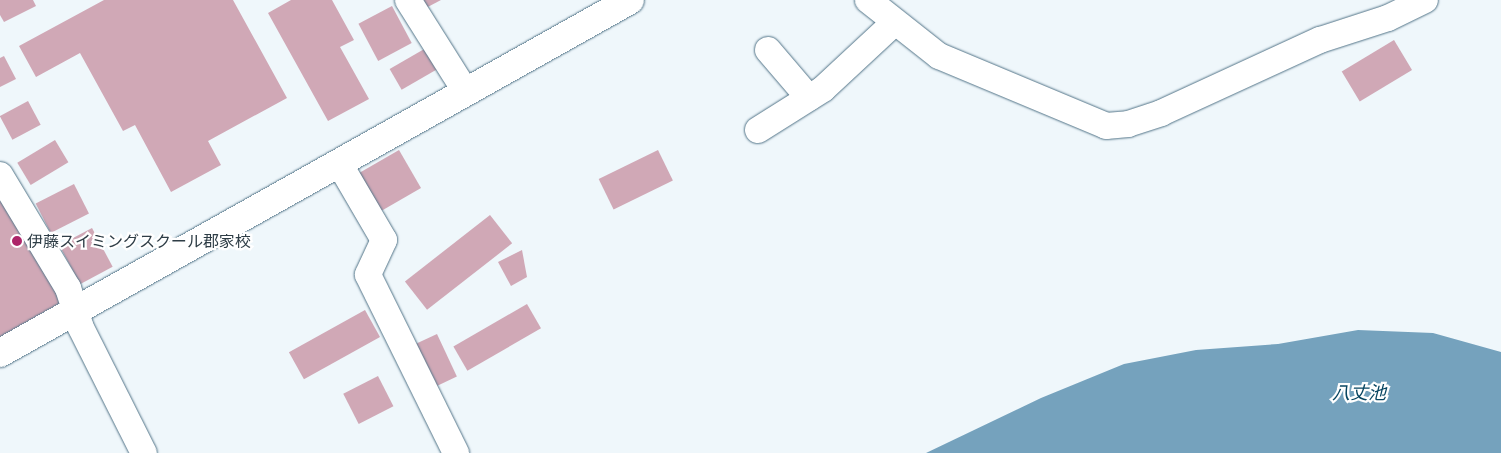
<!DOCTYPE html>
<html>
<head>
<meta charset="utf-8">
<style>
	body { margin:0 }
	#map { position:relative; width:1501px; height:453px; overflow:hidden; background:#eff7fb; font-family:Barlow,"Noto Sans JP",sans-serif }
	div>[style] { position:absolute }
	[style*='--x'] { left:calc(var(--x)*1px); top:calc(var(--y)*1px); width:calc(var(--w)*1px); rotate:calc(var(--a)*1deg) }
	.water>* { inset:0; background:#75a2bd }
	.building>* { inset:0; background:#d0a8b6; transform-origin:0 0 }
	.roads { filter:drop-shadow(0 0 1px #527488) drop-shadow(0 0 1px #527488) }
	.street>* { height:26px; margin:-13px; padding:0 13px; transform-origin:13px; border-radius:13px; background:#fff }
	.secondary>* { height:28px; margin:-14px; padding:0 14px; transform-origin:14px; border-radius:14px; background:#fff }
	.dots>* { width:14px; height:14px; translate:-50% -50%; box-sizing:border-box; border:2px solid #fff; border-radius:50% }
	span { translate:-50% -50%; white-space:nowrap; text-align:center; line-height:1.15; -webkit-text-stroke:4.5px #fff; paint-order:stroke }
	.poi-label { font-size:16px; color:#2e3d46 }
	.left { translate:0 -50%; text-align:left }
	.water-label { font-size:18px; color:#074561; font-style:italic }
</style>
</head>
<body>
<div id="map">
	<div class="water">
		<i style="clip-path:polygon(1358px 330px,1433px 333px,1501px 352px,1501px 453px,926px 453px,1041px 398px,1124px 364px,1196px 350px,1278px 344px)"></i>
	</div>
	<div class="building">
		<i style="clip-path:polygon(0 0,33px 0,36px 6px,4px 22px,0 15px)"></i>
		<i style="clip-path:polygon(104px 0,233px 0,287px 98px,208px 141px,221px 165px,171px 192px,135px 125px,123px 131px,80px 53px,36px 77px,19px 46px)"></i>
		<i style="clip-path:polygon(291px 0,332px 0,354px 40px,340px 47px,369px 99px,328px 121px,268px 13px)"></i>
		<i style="clip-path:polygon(416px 0,441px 0,422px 10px)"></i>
		<i style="left:392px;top:6px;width:42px;height:38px;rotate:62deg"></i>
		<i style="left:1394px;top:40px;width:35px;height:61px;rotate:59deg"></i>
		<i style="left:426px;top:48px;width:24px;height:42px;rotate:60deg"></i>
		<i style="clip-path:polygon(4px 56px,16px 79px,0 87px,0 58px)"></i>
		<i style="left:28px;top:101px;width:27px;height:32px;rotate:62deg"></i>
		<i style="left:55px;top:140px;width:26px;height:44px;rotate:59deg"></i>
		<i style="left:399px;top:150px;width:44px;height:51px;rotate:60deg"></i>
		<i style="left:658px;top:150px;width:34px;height:66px;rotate:64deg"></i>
		<i style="clip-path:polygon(0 183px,67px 299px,0 337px)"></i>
		<i style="left:74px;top:184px;width:33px;height:43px;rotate:63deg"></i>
		<i style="left:490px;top:215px;width:36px;height:108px;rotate:52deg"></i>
		<i style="left:92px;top:228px;width:44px;height:37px;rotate:62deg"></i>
		<i style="clip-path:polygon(522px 250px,527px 277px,511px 286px,498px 262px)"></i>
		<i style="left:527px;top:304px;width:28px;height:85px;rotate:60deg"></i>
		<i style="left:365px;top:310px;width:31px;height:87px;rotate:61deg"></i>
		<i style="left:437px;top:334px;width:47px;height:25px;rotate:65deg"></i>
		<i style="left:378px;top:376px;width:34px;height:39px;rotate:63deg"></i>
	</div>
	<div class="roads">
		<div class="street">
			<i style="--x:408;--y:0;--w:109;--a:57.8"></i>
			<i style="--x:868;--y:0;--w:90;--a:38.3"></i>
			<i style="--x:939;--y:56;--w:181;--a:22.7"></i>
			<i style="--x:1106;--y:126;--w:22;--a:-5"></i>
			<i style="--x:1128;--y:124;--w:35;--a:-18"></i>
			<i style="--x:1161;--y:113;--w:175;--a:-24.7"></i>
			<i style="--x:1320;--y:40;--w:71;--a:-17.9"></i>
			<i style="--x:1388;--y:18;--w:41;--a:-25.9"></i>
			<i style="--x:768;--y:50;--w:63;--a:49.5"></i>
			<i style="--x:758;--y:130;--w:77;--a:-32.2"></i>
			<i style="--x:823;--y:89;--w:98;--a:-42.9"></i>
			<i style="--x:339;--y:163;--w:89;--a:59.7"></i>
			<i style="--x:384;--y:240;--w:38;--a:115"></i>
			<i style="--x:368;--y:275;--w:199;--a:63.7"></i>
			<i style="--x:0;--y:175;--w:132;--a:59"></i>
			<i style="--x:68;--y:288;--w:40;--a:72"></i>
			<i style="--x:80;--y:326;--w:142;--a:63.3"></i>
		</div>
		<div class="secondary">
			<i style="--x:0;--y:353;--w:722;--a:-29.26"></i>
		</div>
	</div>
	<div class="dots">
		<i style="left:17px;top:241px;background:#ad2569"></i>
	</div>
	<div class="poi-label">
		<span class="left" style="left:27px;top:241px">伊藤スイミングスクール郡家校</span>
	</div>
	<div class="water-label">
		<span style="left:1359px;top:392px">八丈池</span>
	</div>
</div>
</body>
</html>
